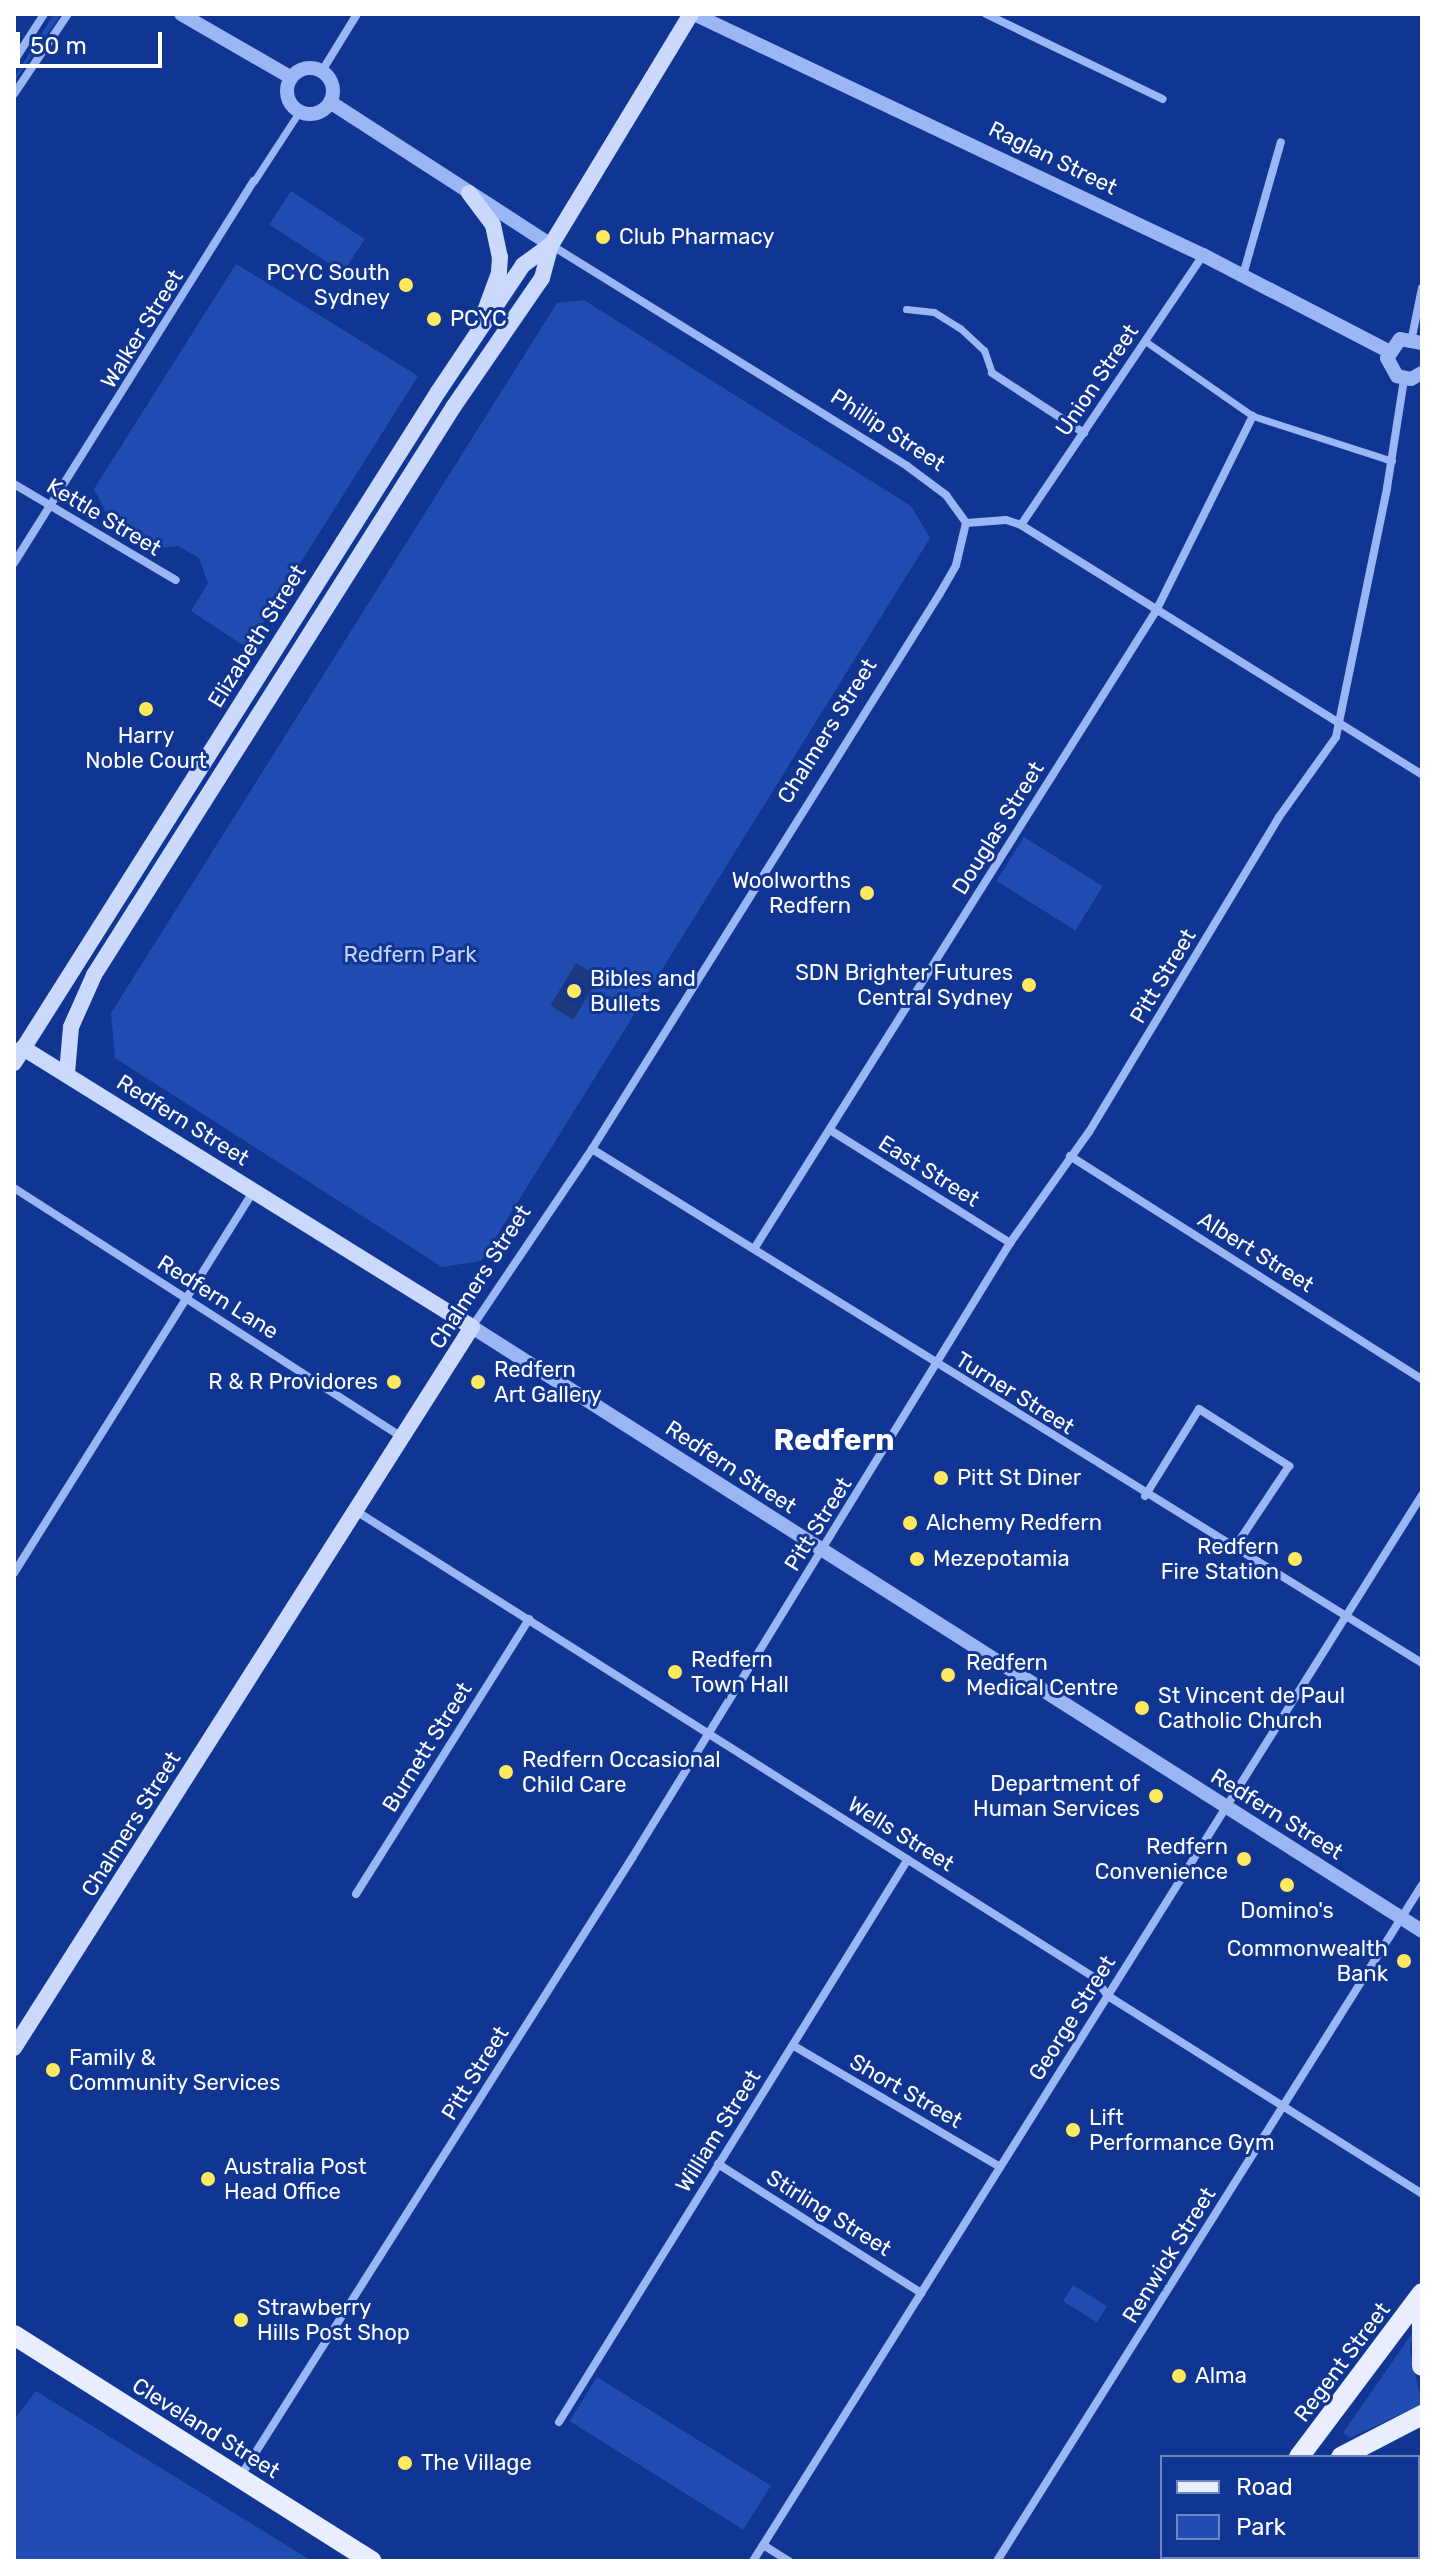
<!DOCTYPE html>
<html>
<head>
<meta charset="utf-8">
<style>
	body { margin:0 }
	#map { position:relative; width:1436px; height:2575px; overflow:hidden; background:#103592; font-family:Rubik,sans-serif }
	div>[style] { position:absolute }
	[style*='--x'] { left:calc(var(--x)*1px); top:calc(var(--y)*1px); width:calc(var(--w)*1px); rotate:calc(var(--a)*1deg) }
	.green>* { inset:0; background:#214db2; transform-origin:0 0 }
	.water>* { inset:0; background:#1c387f; transform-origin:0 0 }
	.pedestrian>* { height:7px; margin:-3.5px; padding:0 3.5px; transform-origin:3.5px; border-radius:3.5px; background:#9bb6f4 }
	.minor>* { height:8px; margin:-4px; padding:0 4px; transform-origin:4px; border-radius:4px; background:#9bb6f4 }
	.tertiary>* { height:14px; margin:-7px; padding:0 7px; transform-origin:7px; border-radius:7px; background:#9bb6f4 }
	.tertiary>.ring { margin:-7px; padding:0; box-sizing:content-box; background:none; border:14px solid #9bb6f4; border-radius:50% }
	.secondary>* { height:16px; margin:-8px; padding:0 8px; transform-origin:8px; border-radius:8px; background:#cbd9fd }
	.primary>* { height:20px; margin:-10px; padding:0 10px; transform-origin:10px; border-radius:10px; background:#e8eeff }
	.dots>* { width:22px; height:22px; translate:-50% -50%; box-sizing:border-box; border:4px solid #103592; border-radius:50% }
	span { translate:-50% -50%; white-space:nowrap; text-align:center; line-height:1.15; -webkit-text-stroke:6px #103592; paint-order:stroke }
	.street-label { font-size:22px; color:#fff }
	.poi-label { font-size:22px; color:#fff }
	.left { translate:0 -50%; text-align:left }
	.right { translate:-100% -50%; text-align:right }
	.park-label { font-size:22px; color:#c3d5fe }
	.district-label { font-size:30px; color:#fff; font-weight:700 }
	.frame { position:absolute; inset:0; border:16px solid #fff; pointer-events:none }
	.legend { position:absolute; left:1160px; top:2455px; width:260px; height:104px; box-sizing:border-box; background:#103592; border:2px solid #7086be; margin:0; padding:10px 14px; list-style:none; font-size:24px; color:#fff }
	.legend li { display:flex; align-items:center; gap:16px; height:40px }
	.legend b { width:40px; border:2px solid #7086be }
	.scale { position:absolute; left:16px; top:32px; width:146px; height:36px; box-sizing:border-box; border:4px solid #fff; border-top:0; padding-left:10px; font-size:24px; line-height:28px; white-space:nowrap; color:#fff; -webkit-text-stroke:6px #103592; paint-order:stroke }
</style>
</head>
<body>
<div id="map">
	<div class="green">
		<i style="clip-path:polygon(54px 14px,61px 14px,16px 79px,16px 75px)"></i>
		<i style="left:291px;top:191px;width:88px;height:40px;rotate:33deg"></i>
		<i style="clip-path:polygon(236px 264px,418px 376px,247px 648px,191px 611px,208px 583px,199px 558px,178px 546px,151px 549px,112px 525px,94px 489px)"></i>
		<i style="clip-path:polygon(584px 300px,911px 506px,930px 538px,481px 1261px,442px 1267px,115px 1058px,111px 1013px,557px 303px)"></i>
		<i style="left:1024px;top:837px;width:93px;height:52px;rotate:32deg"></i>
		<i style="left:1073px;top:2285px;width:40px;height:19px;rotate:32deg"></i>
		<i style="clip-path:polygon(1413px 2332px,1410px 2351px,1422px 2404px,1350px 2438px,1343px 2433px)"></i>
		<i style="left:597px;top:2377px;width:205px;height:52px;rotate:32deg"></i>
		<i style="clip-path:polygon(36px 2391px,42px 2395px,312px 2561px,14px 2561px,14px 2420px)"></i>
	</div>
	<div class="water">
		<i style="left:576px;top:963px;width:27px;height:50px;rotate:31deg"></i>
	</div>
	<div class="pedestrian">
		<i style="--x:254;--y:181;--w:82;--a:-56.9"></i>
		<i style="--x:906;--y:309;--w:28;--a:6"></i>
		<i style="--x:934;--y:312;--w:31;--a:32"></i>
		<i style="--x:960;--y:328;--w:33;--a:43"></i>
		<i style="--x:984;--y:350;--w:24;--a:71"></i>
		<i style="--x:1145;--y:341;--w:131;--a:34.8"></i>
		<i style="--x:1253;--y:416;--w:146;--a:17.9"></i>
	</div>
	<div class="minor">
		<i style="--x:986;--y:14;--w:196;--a:25.7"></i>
		<i style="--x:14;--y:61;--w:56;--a:-57.4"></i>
		<i style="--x:322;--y:71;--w:67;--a:-58.4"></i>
		<i style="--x:14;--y:94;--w:97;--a:-56"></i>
		<i style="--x:551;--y:245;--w:419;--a:31.8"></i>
		<i style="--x:907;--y:466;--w:49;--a:36.6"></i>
		<i style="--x:946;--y:495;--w:34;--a:54"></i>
		<i style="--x:1243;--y:275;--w:138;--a:-74.1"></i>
		<i style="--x:1412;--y:337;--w:50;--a:-78.5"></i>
		<i style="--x:992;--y:373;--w:110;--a:33.1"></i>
		<i style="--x:14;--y:484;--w:188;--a:30.7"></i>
		<i style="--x:966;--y:523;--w:40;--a:-4.3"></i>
		<i style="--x:1006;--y:520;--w:16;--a:18"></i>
		<i style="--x:1021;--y:525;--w:473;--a:31.9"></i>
		<i style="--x:1021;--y:525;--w:326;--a:-56"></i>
		<i style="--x:14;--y:563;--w:451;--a:-57.9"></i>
		<i style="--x:830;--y:1130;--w:213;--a:32.1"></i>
		<i style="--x:592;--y:1149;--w:976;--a:31.77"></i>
		<i style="--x:1070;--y:1156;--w:417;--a:32.4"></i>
		<i style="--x:14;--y:1188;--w:461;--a:32.7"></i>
		<i style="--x:754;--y:1249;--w:754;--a:-57.79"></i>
		<i style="--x:1156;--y:611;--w:218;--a:-63.6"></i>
		<i style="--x:472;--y:1327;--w:215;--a:-56"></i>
		<i style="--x:592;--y:1149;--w:654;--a:-57.94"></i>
		<i style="--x:939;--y:595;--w:34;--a:-60"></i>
		<i style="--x:956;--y:565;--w:43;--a:-76.6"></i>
		<i style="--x:1145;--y:1496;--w:102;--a:-58.2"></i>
		<i style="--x:1199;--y:1409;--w:107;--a:32.3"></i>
		<i style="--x:1289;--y:1466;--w:97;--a:123.7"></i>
		<i style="--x:356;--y:1511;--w:874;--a:32.29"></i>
		<i style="--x:1095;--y:1978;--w:22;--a:54"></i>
		<i style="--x:1108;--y:1996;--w:371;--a:32.2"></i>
		<i style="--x:14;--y:1573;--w:451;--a:-57.9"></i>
		<i style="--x:356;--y:1894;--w:325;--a:-57.8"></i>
		<i style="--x:794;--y:2046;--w:239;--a:30.4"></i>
		<i style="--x:718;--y:2164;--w:241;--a:32.4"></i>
		<i style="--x:559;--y:2422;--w:662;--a:-58.21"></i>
		<i style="--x:240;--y:2477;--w:733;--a:-57.65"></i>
		<i style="--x:632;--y:1858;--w:722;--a:-58.42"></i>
		<i style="--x:1010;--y:1243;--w:136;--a:-54.6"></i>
		<i style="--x:1089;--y:1132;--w:368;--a:-58.9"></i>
		<i style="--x:1279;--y:817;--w:98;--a:-54.5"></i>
		<i style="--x:1336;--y:737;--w:254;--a:-78.4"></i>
		<i style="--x:1387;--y:488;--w:110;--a:-81.1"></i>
		<i style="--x:763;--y:2545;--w:31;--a:32"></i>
		<i style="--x:753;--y:2561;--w:1259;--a:-57.89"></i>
		<i style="--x:997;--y:2561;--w:798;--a:-57.84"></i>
	</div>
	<div class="tertiary">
		<i style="--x:181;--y:14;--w:126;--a:30"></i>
		<i style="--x:694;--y:14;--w:563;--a:25.34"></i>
		<i style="--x:1203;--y:255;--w:208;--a:27.4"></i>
		<i class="ring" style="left:287px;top:68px;width:32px;height:32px"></i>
		<i style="--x:330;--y:102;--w:263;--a:32.9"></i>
		<i style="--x:1422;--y:343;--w:22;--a:-170"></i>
		<i style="--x:1400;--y:339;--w:23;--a:124"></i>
		<i style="--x:1387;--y:358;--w:21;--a:61"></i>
		<i style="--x:1397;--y:376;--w:14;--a:12"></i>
		<i style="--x:1411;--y:379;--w:13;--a:-29"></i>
		<i style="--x:472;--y:1327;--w:1126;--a:32.45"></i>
	</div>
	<div class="secondary">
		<i style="--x:469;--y:193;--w:40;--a:53"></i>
		<i style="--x:493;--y:225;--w:33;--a:78"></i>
		<i style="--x:500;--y:257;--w:16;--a:94"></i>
		<i style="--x:499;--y:273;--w:40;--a:110.2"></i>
		<i style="--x:14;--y:1063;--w:794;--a:-57.71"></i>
		<i style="--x:438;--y:392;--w:153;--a:-56.2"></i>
		<i style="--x:523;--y:265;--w:34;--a:-36"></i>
		<i style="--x:67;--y:1073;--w:46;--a:-85"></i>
		<i style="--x:71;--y:1027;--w:57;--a:-66.1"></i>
		<i style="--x:94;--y:975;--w:673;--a:-57.68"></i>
		<i style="--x:454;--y:406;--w:155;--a:-55.5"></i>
		<i style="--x:542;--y:278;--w:34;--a:-75"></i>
		<i style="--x:551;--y:245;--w:270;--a:-58.8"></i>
		<i style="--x:14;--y:2048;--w:854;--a:-57.58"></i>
		<i style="--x:472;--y:1327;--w:529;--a:-148.14"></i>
	</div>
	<div class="primary">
		<i style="--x:1422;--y:2320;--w:46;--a:90"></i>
		<i style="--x:14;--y:2335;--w:423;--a:32.3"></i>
		<i style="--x:1299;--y:2457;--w:205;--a:-53.1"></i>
		<i style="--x:1341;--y:2457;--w:91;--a:-27.4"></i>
		<i style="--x:1181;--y:2561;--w:6;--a:-39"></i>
		<i style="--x:1222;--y:2561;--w:6;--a:-39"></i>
	</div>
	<div class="dots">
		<i style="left:603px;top:237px;background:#ffe95e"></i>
		<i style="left:406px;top:285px;background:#ffe95e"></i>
		<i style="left:434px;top:319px;background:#ffe95e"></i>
		<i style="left:146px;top:709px;background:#ffe95e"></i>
		<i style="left:867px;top:893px;background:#ffe95e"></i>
		<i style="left:1029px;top:985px;background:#ffe95e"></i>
		<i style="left:574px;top:991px;background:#ffe95e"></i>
		<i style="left:394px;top:1382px;background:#ffe95e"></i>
		<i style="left:478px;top:1382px;background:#ffe95e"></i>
		<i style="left:941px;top:1478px;background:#ffe95e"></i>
		<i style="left:910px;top:1523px;background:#ffe95e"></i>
		<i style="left:917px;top:1559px;background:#ffe95e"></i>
		<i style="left:1295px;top:1559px;background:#ffe95e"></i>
		<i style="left:675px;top:1672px;background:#ffe95e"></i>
		<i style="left:948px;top:1675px;background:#ffe95e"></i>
		<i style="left:1142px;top:1708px;background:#ffe95e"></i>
		<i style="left:506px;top:1772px;background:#ffe95e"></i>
		<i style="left:1156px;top:1796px;background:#ffe95e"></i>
		<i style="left:1244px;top:1859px;background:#ffe95e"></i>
		<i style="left:1287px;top:1885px;background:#ffe95e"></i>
		<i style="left:1404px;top:1961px;background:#ffe95e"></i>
		<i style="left:53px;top:2070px;background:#ffe95e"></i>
		<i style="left:1073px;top:2130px;background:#ffe95e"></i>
		<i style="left:208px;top:2179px;background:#ffe95e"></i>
		<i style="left:241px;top:2320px;background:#ffe95e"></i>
		<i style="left:1179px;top:2376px;background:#ffe95e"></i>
		<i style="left:405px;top:2463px;background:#ffe95e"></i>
	</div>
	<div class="street-label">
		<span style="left:1053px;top:158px;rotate:26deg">Raglan Street</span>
		<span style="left:142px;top:329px;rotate:-58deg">Walker Street</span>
		<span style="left:1097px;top:380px;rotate:-56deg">Union Street</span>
		<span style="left:888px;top:430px;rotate:33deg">Phillip Street</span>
		<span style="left:104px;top:517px;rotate:31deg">Kettle Street</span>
		<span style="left:257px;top:636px;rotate:-58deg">Elizabeth Street</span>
		<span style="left:827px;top:731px;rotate:-58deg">Chalmers Street</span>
		<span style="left:998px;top:828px;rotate:-58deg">Douglas Street</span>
		<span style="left:1163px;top:976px;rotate:-59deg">Pitt Street</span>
		<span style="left:183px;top:1120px;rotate:32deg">Redfern Street</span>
		<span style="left:929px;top:1171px;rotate:32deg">East Street</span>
		<span style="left:1256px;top:1252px;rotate:32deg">Albert Street</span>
		<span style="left:480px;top:1277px;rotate:-57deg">Chalmers Street</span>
		<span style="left:218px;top:1297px;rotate:32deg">Redfern Lane</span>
		<span style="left:1015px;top:1393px;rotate:32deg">Turner Street</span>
		<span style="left:731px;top:1467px;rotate:33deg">Redfern Street</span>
		<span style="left:818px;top:1524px;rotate:-58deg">Pitt Street</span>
		<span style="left:427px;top:1747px;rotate:-58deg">Burnett Street</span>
		<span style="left:1277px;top:1814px;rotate:32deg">Redfern Street</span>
		<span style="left:131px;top:1824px;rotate:-58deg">Chalmers Street</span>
		<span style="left:901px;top:1834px;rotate:32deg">Wells Street</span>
		<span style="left:1072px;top:2018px;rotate:-58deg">George Street</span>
		<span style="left:475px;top:2073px;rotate:-58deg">Pitt Street</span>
		<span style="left:906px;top:2091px;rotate:30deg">Short Street</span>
		<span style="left:718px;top:2131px;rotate:-58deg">William Street</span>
		<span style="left:829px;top:2213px;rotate:32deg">Stirling Street</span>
		<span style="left:1169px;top:2255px;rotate:-58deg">Renwick Street</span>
		<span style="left:1342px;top:2362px;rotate:-53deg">Regent Street</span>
		<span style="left:206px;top:2428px;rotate:32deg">Cleveland Street</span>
	</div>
	<div class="poi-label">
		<span class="left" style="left:619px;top:237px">Club Pharmacy</span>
		<span class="right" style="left:390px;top:285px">PCYC South<br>Sydney</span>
		<span class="left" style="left:450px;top:319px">PCYC</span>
		<span style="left:146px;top:748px">Harry<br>Noble Court</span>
		<span class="right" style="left:851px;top:893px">Woolworths<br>Redfern</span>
		<span class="right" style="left:1013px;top:985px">SDN Brighter Futures<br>Central Sydney</span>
		<span class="left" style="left:590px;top:991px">Bibles and<br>Bullets</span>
		<span class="left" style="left:494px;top:1382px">Redfern<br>Art Gallery</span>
		<span class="right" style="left:378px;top:1382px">R &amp; R Providores</span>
		<span class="left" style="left:957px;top:1478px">Pitt St Diner</span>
		<span class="left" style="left:926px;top:1523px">Alchemy Redfern</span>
		<span class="right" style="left:1279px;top:1559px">Redfern<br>Fire Station</span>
		<span class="left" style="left:933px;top:1559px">Mezepotamia</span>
		<span class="left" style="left:691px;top:1672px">Redfern<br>Town Hall</span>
		<span class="left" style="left:966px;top:1675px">Redfern<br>Medical Centre</span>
		<span class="left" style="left:1158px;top:1708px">St Vincent de Paul<br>Catholic Church</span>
		<span class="left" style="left:522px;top:1772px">Redfern Occasional<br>Child Care</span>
		<span class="right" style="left:1140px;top:1796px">Department of<br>Human Services</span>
		<span class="right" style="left:1228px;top:1859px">Redfern<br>Convenience</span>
		<span style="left:1287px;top:1911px">Domino's</span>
		<span class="right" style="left:1388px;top:1961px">Commonwealth<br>Bank</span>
		<span class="left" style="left:69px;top:2070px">Family &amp;<br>Community Services</span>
		<span class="left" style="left:1089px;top:2130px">Lift<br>Performance Gym</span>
		<span class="left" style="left:224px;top:2179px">Australia Post<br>Head Office</span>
		<span class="left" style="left:257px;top:2320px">Strawberry<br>Hills Post Shop</span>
		<span class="left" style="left:1195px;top:2376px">Alma</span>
		<span class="left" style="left:421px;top:2463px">The Village</span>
	</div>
	<div class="park-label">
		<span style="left:410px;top:955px">Redfern Park</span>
	</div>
	<div class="district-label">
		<span style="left:834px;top:1440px">Redfern</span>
	</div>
	<div class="frame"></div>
	<ul class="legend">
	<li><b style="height:10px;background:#e8eeff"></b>Road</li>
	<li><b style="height:22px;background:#214db2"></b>Park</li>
	</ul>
	<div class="scale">50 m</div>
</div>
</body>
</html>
